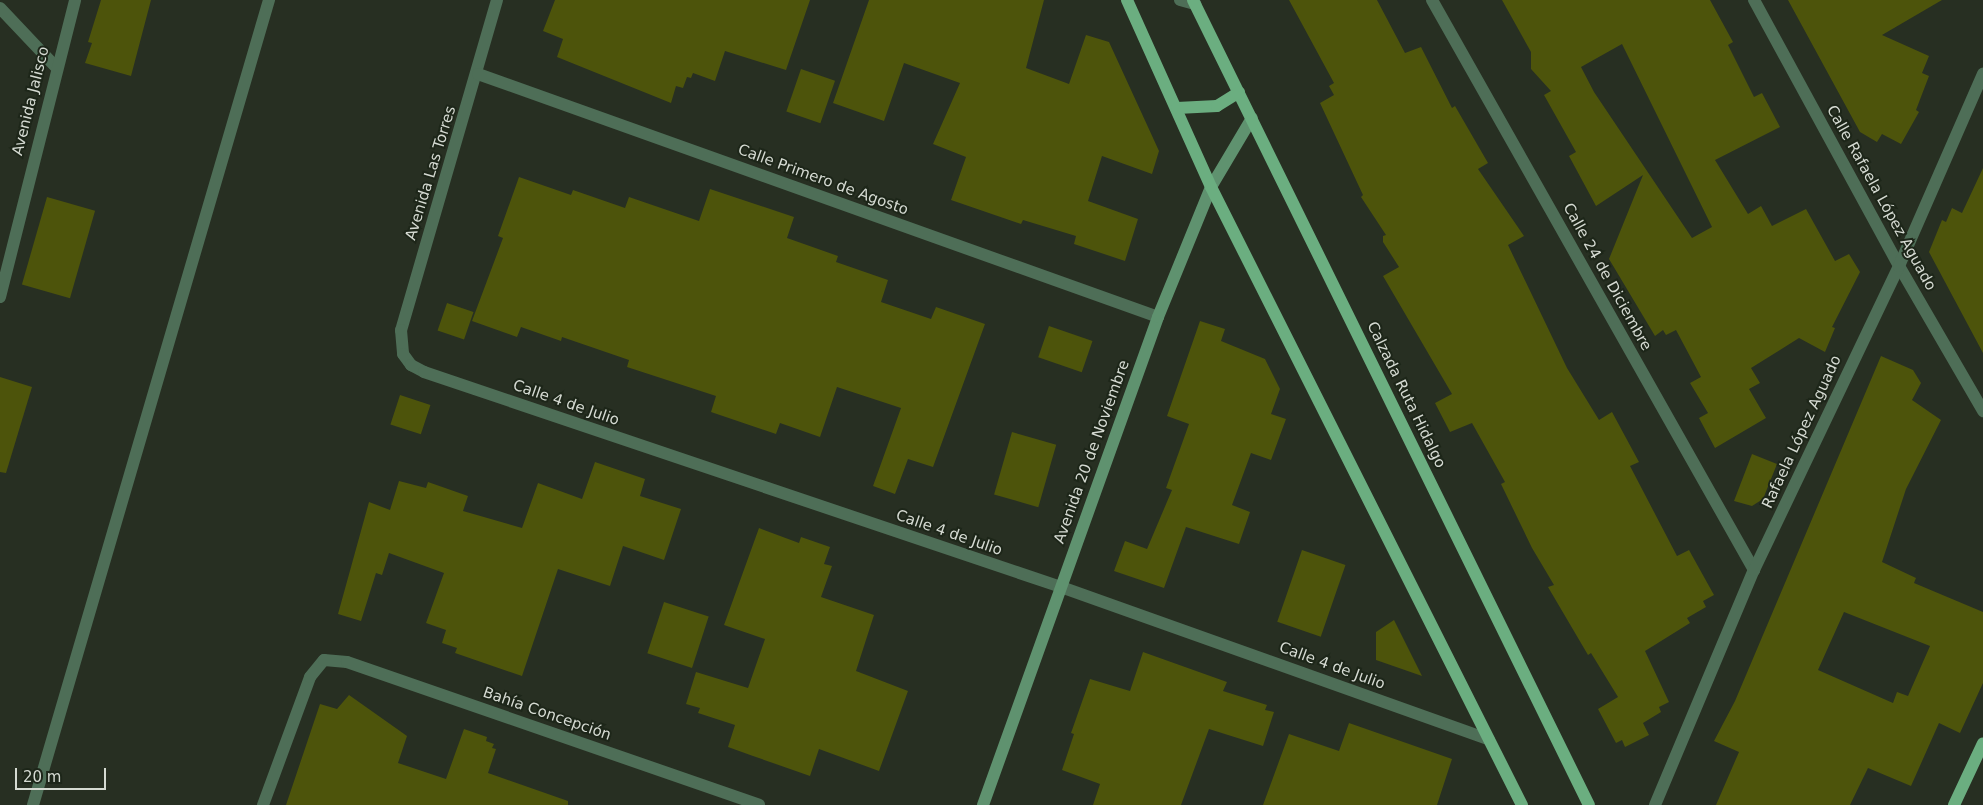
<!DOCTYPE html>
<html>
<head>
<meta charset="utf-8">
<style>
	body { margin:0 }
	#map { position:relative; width:1983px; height:805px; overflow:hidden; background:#272f22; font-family:"DejaVu Sans",sans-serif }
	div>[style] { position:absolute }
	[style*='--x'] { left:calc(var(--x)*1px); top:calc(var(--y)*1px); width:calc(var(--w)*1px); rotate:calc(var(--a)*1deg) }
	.building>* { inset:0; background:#4d540b; transform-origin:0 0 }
	.street>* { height:12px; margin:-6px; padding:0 6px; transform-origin:6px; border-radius:6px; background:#4e6e57 }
	.secondary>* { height:12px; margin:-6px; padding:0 6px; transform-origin:6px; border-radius:6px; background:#5f926f }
	.primary>* { height:12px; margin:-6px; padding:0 6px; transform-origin:6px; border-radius:6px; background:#6bae80 }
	span { translate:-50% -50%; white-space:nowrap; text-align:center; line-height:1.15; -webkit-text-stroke:4px #1d2619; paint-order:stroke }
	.street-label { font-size:15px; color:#d5dad2 }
	.scale { position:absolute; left:15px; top:768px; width:91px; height:22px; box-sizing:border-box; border:2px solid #d5dad2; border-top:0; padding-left:6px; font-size:15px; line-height:18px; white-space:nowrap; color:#d5dad2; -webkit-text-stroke:4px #1d2619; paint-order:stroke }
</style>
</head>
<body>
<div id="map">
	<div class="building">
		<i style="clip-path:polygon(101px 0,151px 0,131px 76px,85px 63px,92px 43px,88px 42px)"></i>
		<i style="clip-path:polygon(555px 0,810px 0,786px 70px,725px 51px,715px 81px,693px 73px,691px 78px,687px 77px,683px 88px,676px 86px,671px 103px,557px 57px,563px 39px,543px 31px)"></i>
		<i style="clip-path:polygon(869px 0,1044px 0,1026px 68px,1069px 84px,1086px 35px,1109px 42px,1159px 151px,1152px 174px,1102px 156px,1088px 201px,1138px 219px,1125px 261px,1074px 244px,1076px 236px,1023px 220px,1021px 224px,951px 200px,966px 157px,933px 144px,960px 83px,904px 63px,884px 121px,833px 103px)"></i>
		<i style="clip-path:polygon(1289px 0,1377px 0,1405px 53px,1421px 47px,1452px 108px,1455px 106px,1488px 163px,1478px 169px,1524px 236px,1508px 245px,1567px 368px,1599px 420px,1612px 412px,1639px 462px,1630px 466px,1677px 556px,1689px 550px,1714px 595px,1703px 601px,1706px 607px,1687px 618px,1690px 623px,1645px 651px,1669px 702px,1659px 707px,1661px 712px,1643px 723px,1649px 735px,1625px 747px,1622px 740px,1616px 743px,1598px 709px,1618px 697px,1591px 653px,1588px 655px,1548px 587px,1554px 585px,1532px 548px,1501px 484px,1505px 482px,1472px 423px,1450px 432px,1435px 403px,1452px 394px,1383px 276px,1399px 267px,1383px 242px,1383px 236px,1386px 235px,1361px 197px,1363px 195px,1320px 103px,1334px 95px,1329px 86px,1334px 83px)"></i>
		<i style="clip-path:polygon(evenodd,1502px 0,1710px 0,1733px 42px,1728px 45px,1754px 97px,1762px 93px,1780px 127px,1715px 160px,1748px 214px,1761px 206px,1772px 226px,1806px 209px,1835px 261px,1849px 254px,1860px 272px,1832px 327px,1835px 328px,1825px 352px,1799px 338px,1751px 368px,1760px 383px,1749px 389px,1766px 418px,1715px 448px,1699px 418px,1708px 413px,1690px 383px,1701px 377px,1676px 330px,1666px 335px,1663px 330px,1655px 336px,1609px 259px,1643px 175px,1596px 206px,1569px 156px,1576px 152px,1544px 95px,1551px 91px,1531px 69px,1531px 52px,1502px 0,1622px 44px,1712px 227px,1692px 238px,1594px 92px,1581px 67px,1622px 44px)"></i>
		<i style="clip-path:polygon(1788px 0,1942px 0,1882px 35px,1929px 56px,1922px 73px,1929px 76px,1916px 110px,1919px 112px,1901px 144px,1882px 134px,1877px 142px,1860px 132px)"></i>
		<i style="left:801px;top:69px;width:36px;height:45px;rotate:19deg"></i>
		<i style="clip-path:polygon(1983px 168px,1983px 353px,1929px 252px,1942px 220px,1946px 222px,1952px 208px,1962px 213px)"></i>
		<i style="clip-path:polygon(519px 177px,571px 195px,573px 190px,625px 208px,629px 197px,699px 221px,710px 189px,794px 217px,787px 238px,838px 256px,836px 262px,888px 280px,881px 302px,931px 319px,936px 307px,985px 324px,933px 467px,908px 459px,895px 494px,873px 486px,901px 408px,837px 387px,820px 437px,780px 423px,776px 434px,711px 412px,716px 396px,627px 367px,629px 360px,562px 337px,561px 341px,521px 327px,517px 337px,472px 321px,503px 238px,498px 236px)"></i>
		<i style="left:47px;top:197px;width:50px;height:91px;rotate:16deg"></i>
		<i style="left:447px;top:303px;width:28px;height:29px;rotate:19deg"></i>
		<i style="clip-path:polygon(1200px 321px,1225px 329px,1221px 341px,1265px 359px,1280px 389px,1271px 414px,1286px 419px,1271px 460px,1251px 453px,1232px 505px,1250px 512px,1239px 544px,1186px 527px,1164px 588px,1114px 571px,1125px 541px,1147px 549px,1172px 490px,1166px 488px,1189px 424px,1167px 416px)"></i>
		<i style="left:1049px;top:326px;width:46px;height:33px;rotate:19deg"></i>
		<i style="clip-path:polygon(evenodd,1881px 356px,1913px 370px,1921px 383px,1912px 400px,1941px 420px,1906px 489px,1882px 562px,1916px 578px,1914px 583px,1983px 612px,1983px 683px,1960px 733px,1939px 723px,1911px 786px,1868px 768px,1850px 805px,1716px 805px,1739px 752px,1714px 741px,1735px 701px,1881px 356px,1844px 612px,1930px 646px,1908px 696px,1897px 692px,1893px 703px,1818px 670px,1844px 612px)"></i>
		<i style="clip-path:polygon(0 377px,32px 387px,6px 473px,0 472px)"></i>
		<i style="left:400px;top:395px;width:32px;height:31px;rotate:18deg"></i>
		<i style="left:1012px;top:432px;width:46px;height:65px;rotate:16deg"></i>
		<i style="clip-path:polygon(1752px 454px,1777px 464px,1763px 499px,1752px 506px,1734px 501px)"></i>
		<i style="clip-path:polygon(595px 462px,645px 479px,640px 496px,681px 509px,664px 560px,623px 546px,610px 586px,558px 569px,522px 676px,455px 653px,457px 648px,442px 643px,446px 630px,426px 623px,444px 573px,389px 553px,382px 575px,376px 573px,361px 621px,338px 614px,369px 502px,390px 510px,399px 481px,426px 488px,428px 482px,468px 496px,463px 511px,522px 528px,538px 483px,582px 499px)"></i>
		<i style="clip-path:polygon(759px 528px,799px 543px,801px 537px,830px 547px,824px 564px,832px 566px,821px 597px,874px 615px,856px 671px,908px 691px,879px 771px,819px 749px,810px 776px,753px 756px,728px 747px,735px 725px,698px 713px,700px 708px,686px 704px,696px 672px,748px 688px,765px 639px,724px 625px)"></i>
		<i style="left:1302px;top:550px;width:46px;height:76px;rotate:19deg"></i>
		<i style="left:664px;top:602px;width:47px;height:54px;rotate:18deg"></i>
		<i style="clip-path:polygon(1394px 620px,1422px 676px,1376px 660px,1376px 632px)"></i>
		<i style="clip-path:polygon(1143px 652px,1227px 682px,1223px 691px,1267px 705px,1265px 710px,1274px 712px,1263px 746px,1209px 729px,1181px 805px,1093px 805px,1100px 784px,1062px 770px,1074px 734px,1071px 733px,1090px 679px,1130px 691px)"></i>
		<i style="clip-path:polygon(349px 695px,407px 736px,398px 763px,446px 779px,464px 729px,487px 737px,486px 741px,494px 744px,492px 748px,496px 749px,488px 773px,568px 801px,568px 805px,286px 805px,320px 704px,337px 709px)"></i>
		<i style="clip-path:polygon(1349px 723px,1452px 759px,1437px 805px,1263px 805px,1289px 734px,1339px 751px)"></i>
	</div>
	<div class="street">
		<i style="--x:497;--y:0;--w:344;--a:106.2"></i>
		<i style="--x:401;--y:330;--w:24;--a:85"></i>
		<i style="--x:403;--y:354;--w:14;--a:54"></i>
		<i style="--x:411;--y:365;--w:15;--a:28"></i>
		<i style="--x:424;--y:372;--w:672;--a:18.65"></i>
		<i style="--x:1061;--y:587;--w:454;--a:19.6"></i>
		<i style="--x:1180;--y:0;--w:16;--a:15"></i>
		<i style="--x:1432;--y:0;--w:655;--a:60.54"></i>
		<i style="--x:1754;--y:0;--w:303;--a:61.4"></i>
		<i style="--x:1899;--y:266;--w:168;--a:59.9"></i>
		<i style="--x:0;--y:8;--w:81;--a:46.5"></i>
		<i style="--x:478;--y:74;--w:722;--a:19.66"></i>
		<i style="--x:0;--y:297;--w:306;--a:-75.8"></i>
		<i style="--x:33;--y:805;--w:839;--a:-73.66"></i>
		<i style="--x:263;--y:805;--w:136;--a:-69.8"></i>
		<i style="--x:310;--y:677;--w:22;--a:-51"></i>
		<i style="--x:324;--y:660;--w:23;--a:5"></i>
		<i style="--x:347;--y:662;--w:436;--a:19.1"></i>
		<i style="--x:1655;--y:805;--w:255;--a:-67.2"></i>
		<i style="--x:1754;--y:570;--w:337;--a:-64.5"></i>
		<i style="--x:1899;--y:266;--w:210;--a:-66.4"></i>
	</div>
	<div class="secondary">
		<i style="--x:983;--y:805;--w:518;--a:-70.27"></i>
		<i style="--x:1158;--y:317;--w:140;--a:-67.8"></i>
		<i style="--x:1211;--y:187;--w:80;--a:-59.3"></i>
	</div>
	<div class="primary">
		<i style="--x:1127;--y:0;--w:205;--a:65.8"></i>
		<i style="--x:1211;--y:187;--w:692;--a:63.29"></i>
		<i style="--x:1193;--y:0;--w:897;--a:63.81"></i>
		<i style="--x:1177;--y:108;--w:40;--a:-2.9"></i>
		<i style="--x:1217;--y:106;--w:26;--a:-32"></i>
		<i style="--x:1954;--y:805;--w:68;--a:-64.9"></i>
	</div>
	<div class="street-label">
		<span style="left:31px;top:101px;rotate:-76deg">Avenida Jalisco</span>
		<span style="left:431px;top:173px;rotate:-73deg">Avenida Las Torres</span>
		<span style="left:823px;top:180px;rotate:20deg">Calle Primero de Agosto</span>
		<span style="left:1881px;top:198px;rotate:61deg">Calle Rafaela López Aguado</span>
		<span style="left:1607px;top:277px;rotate:61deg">Calle 24 de Diciembre</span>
		<span style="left:1406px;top:395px;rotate:64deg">Calzada Ruta Hidalgo</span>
		<span style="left:566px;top:403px;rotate:19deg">Calle 4 de Julio</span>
		<span style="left:1802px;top:432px;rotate:-65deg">Rafaela López Aguado</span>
		<span style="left:1092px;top:452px;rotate:-70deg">Avenida 20 de Noviembre</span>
		<span style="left:949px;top:533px;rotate:19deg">Calle 4 de Julio</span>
		<span style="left:1332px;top:666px;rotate:20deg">Calle 4 de Julio</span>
		<span style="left:547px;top:714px;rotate:19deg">Bahía Concepción</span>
	</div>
	<div class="scale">20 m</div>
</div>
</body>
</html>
